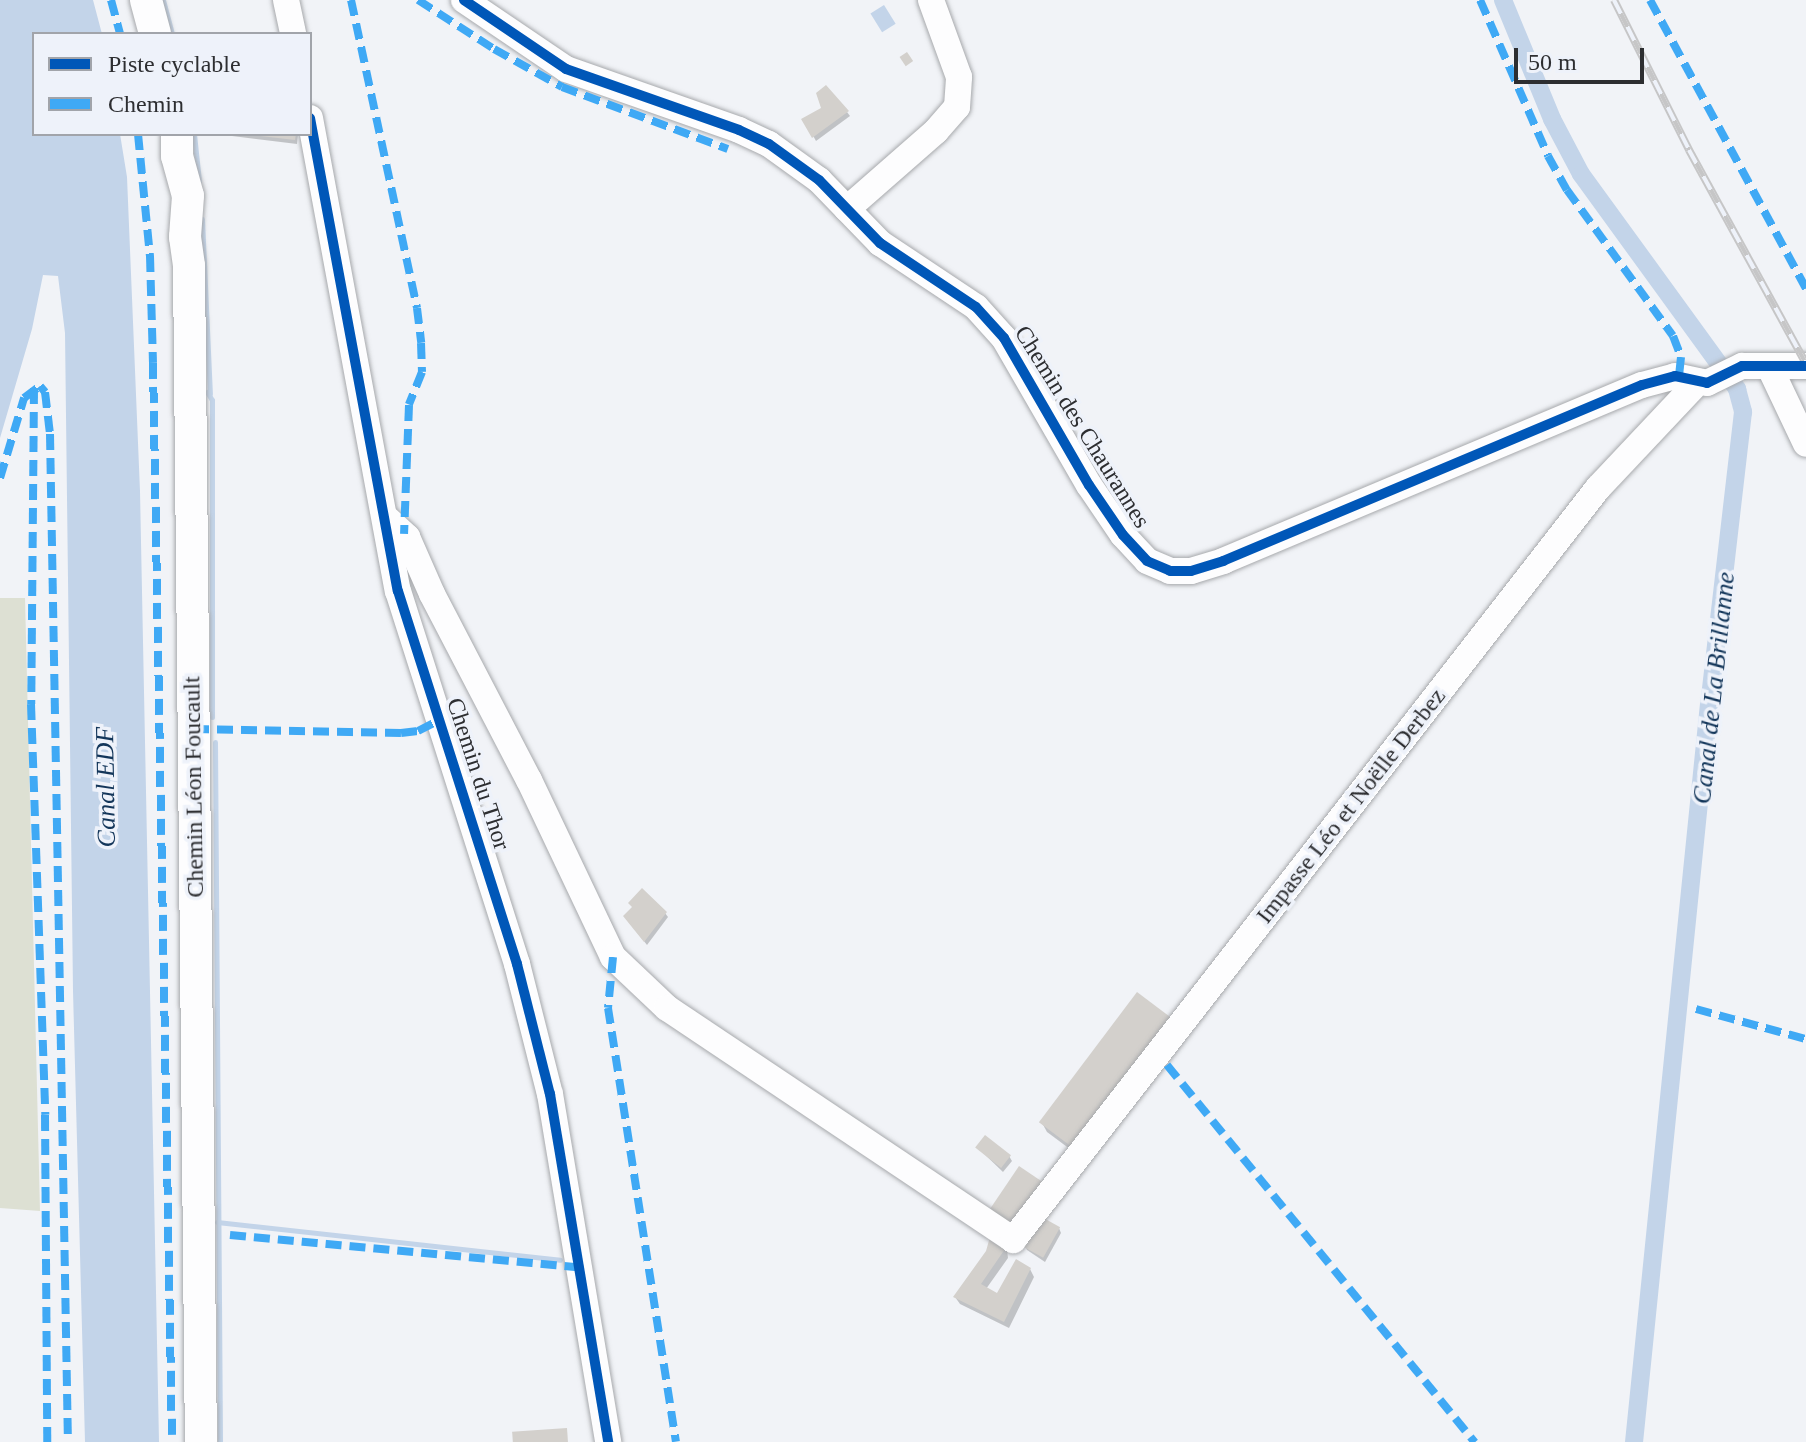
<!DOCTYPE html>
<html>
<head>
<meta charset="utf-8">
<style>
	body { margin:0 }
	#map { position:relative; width:1806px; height:1442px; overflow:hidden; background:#f1f3f7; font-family:"Times New Roman",serif }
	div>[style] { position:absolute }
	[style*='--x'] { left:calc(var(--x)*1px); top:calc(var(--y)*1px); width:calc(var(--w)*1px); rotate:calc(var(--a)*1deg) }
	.green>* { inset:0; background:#dde0d3 }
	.water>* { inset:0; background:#c3d4e9; transform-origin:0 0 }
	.shadow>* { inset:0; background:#0003 }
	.stream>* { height:5px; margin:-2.5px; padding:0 2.5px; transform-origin:2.5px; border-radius:2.5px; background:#c3d4e9 }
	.canal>* { height:18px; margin:-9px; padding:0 9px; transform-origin:9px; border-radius:9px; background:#c3d4e9 }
	.building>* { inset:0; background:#d3d0cc; transform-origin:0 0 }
	.roads { filter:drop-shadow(0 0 2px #a7a9ac) drop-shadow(0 0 2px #a7a9ac) }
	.minor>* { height:26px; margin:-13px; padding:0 13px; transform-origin:13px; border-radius:13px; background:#fdfdfe }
	.major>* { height:32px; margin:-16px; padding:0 16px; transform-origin:16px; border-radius:16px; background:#fdfdfe }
	.rail>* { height:8px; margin-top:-4px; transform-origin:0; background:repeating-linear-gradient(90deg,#eef2fa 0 15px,#c6c6c7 0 30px); box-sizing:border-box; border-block:2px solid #c6c6c7 }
	.quiet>* { height:8px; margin-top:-4px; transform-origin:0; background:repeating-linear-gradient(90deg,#3fa9f5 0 16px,transparent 0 24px) }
	.cycleway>* { height:10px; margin:-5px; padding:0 5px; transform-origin:5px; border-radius:5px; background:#0057b8 }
	span { translate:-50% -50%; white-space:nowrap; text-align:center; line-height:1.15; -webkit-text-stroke:7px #eef2fa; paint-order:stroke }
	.street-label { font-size:24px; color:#2d2e31 }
	.water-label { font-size:26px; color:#13365a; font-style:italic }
	.legend { position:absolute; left:32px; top:32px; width:280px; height:104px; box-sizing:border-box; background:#eef2fa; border:2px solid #a1a4aa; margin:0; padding:10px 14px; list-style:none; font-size:24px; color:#2d2e31 }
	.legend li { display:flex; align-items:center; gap:16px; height:40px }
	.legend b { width:40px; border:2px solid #a1a4aa }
	.scale { position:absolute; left:1514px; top:48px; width:130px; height:36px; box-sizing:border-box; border:4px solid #2d2e31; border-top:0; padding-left:10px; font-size:24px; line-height:28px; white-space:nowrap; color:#2d2e31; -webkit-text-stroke:6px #eef2fa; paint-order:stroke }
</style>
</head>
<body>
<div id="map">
	<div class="green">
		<i style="clip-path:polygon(0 598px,25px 598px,40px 1211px,0 1208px)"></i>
	</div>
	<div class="water">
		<i style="clip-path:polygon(0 0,93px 0,102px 34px,34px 34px,34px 134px,120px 134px,127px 177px,140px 491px,159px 1442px,85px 1442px,73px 991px,65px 333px,58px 276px,43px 275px,32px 329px,0 438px)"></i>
		<i style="left:884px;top:5px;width:22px;height:16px;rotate:58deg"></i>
	</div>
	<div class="shadow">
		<i style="clip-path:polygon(847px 112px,850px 116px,816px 141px,804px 120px)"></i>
		<i style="clip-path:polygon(216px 134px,298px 134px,297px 144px)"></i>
		<i style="clip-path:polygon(665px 913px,668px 917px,647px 945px,628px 921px)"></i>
		<i style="clip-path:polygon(1172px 1021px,1082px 1158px,1047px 1132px,1041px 1121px)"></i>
		<i style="clip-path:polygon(978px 1148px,1009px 1156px,1012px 1161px,1003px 1172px)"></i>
		<i style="clip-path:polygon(1059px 1228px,1061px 1233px,1045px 1262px,1027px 1250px,1025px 1246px)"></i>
		<i style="clip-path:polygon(989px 1242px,1007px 1250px,1008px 1258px,986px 1289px,998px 1296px,1030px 1269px,1034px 1277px,1009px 1328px,960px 1304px,955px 1297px,988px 1251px)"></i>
	</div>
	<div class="stream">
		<i style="--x:163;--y:0;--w:35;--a:75"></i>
		<i style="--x:194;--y:134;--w:47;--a:83.9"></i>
		<i style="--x:202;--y:219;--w:175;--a:87.4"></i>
		<i style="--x:207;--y:392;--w:9;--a:58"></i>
		<i style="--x:212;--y:400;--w:317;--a:90"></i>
		<i style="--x:215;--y:742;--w:700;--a:89.59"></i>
		<i style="--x:217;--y:1222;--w:345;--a:6.3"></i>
	</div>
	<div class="canal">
		<i style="--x:1503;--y:0;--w:129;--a:67.6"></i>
		<i style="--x:1552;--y:119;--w:62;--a:62.2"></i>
		<i style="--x:1581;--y:174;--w:266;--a:54"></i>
		<i style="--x:1737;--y:389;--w:24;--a:75"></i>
		<i style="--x:1743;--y:412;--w:294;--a:96.6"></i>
		<i style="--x:1709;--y:704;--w:742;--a:95.8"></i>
	</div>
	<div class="building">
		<i style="left:907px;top:52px;width:11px;height:9px;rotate:56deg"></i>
		<i style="clip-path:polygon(826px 85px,849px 111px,812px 138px,801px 119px,821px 108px,816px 93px)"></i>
		<i style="clip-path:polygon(243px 134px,296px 134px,295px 140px)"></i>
		<i style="clip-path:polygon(642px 888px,667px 912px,644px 942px,623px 916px,632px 907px,628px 903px)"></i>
		<i style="left:1137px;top:992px;width:46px;height:163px;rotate:37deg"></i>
		<i style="left:985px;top:1135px;width:33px;height:16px;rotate:38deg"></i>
		<i style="left:1019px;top:1166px;width:29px;height:54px;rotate:34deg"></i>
		<i style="left:1040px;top:1216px;width:23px;height:35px;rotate:29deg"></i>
		<i style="clip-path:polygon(990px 1237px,1005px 1249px,981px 1284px,997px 1293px,1016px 1259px,1031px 1268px,1004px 1322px,953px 1297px,986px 1251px)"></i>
		<i style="left:567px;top:1428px;width:14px;height:55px;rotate:86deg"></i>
	</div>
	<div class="roads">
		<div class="minor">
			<i style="--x:286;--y:0;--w:35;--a:78"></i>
			<i style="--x:464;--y:0;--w:123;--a:34.1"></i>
			<i style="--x:566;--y:69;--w:183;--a:19.4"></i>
			<i style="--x:739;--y:130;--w:33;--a:25"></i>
			<i style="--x:769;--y:144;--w:62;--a:35.8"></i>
			<i style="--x:819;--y:180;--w:88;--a:45.9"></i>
			<i style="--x:880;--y:243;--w:115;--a:33.7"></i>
			<i style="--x:976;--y:307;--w:42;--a:47.9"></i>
			<i style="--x:1004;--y:338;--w:170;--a:60"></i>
			<i style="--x:1089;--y:485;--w:60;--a:55.8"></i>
			<i style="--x:1123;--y:535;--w:35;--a:47"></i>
			<i style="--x:1147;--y:561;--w:25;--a:23"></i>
			<i style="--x:1170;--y:571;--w:21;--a:0"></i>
			<i style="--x:1191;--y:571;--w:34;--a:-17"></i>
			<i style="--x:1223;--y:561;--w:454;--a:-22.8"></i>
			<i style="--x:1642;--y:385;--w:34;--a:-15"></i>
			<i style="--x:1675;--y:376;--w:33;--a:12"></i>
			<i style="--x:1707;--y:383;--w:39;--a:-26"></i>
			<i style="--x:1742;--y:366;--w:64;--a:0"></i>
			<i style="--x:310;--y:118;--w:481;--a:79.5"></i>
			<i style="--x:398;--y:591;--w:392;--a:72.3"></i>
			<i style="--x:517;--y:964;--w:134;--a:75.8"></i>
			<i style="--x:550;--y:1094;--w:353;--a:80.5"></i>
			<i style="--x:847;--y:209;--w:118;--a:-41.2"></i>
			<i style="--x:936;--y:131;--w:32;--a:-49"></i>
			<i style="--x:957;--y:107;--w:30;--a:-86"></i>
			<i style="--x:959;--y:77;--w:82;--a:-110"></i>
			<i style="--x:1769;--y:366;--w:86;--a:64.6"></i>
			<i style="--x:385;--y:517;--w:30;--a:42"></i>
			<i style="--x:407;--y:537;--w:62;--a:66.3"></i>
			<i style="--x:432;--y:594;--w:210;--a:62.5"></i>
			<i style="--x:529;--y:780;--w:196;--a:64.6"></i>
			<i style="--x:613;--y:957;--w:74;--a:43.4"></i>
			<i style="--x:667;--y:1008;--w:417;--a:33.8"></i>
			<i style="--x:1013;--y:1240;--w:953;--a:-52.12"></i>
			<i style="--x:1598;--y:488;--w:146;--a:-46.7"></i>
		</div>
		<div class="major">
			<i style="--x:146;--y:0;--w:35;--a:75"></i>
			<i style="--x:177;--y:134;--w:22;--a:90"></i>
			<i style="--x:177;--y:156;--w:41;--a:74.6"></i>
			<i style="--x:188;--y:196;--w:41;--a:94.2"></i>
			<i style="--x:185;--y:237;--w:29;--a:82"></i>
			<i style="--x:189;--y:266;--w:1176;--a:89.42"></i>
		</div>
	</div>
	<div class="rail">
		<i style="--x:1614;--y:0;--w:168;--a:63.4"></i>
		<i style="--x:1689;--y:150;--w:244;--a:61.3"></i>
	</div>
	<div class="quiet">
		<i style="--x:111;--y:0;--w:35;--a:75"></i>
		<i style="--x:351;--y:0;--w:315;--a:77.9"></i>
		<i style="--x:417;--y:308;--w:35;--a:83"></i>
		<i style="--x:421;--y:343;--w:29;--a:88"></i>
		<i style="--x:422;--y:372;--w:35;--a:112"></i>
		<i style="--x:409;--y:405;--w:129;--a:92.2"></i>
		<i style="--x:418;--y:0;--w:90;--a:32.8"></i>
		<i style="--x:494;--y:49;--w:78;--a:29.2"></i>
		<i style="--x:562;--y:87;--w:177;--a:20.5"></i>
		<i style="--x:1480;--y:0;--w:170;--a:66.4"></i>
		<i style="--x:1548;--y:156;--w:39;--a:61"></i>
		<i style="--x:1567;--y:190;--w:180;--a:54"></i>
		<i style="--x:1673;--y:336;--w:22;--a:69"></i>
		<i style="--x:1681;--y:357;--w:19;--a:96"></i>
		<i style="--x:1650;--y:0;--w:328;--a:61.6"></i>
		<i style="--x:138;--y:134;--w:123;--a:84.4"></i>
		<i style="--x:150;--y:256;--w:107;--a:88.4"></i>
		<i style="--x:153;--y:363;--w:1079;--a:88.99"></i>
		<i style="--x:34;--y:388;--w:316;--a:90.5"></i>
		<i style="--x:31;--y:704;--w:411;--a:88"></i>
		<i style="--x:45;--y:1115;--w:327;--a:89.6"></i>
		<i style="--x:0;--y:478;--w:84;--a:-73.3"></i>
		<i style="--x:24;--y:398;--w:20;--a:-37"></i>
		<i style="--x:40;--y:386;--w:8;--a:50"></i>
		<i style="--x:45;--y:392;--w:42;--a:83.2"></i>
		<i style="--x:50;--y:434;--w:1008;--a:88.98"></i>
		<i style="--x:193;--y:729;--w:208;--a:1.1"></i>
		<i style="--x:401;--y:733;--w:17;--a:-7"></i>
		<i style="--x:418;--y:731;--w:25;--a:-27"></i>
		<i style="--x:613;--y:957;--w:51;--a:95.6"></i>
		<i style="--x:608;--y:1008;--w:439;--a:81.1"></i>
		<i style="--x:1696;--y:1009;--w:114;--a:15.3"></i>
		<i style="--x:1167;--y:1065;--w:487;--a:50.8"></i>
		<i style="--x:230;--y:1235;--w:349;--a:5.3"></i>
	</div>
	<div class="cycleway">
		<i style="--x:464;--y:0;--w:123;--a:34.1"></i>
		<i style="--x:566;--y:69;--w:183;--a:19.4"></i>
		<i style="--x:739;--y:130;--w:33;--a:25"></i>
		<i style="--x:769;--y:144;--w:62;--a:35.8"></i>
		<i style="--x:819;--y:180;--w:88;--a:45.9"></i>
		<i style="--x:880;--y:243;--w:115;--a:33.7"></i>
		<i style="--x:976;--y:307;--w:42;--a:47.9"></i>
		<i style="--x:1004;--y:338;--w:170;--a:60"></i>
		<i style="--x:1089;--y:485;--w:60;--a:55.8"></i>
		<i style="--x:1123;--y:535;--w:35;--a:47"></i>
		<i style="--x:1147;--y:561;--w:25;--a:23"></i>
		<i style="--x:1170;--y:571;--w:21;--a:0"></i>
		<i style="--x:1191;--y:571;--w:34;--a:-17"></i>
		<i style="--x:1223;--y:561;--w:454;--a:-22.8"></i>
		<i style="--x:1642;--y:385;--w:34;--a:-15"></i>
		<i style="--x:1675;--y:376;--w:33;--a:12"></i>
		<i style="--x:1707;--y:383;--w:39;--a:-26"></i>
		<i style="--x:1742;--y:366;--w:64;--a:0"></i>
		<i style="--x:310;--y:118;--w:481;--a:79.5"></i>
		<i style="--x:398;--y:591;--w:392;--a:72.3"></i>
		<i style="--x:517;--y:964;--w:134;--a:75.8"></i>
		<i style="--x:550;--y:1094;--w:353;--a:80.5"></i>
	</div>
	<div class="street-label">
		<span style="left:1082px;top:427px;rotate:58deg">Chemin des Chaurannes</span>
		<span style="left:478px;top:774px;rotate:72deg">Chemin du Thor</span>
		<span style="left:194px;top:787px;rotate:-91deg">Chemin Léon Foucault</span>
		<span style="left:1351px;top:806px;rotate:-52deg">Impasse Léo et Noëlle Derbez</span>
	</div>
	<div class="water-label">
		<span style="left:1714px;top:688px;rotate:-84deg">Canal de La Brillanne</span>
		<span style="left:106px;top:787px;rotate:-91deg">Canal EDF</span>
	</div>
	<ul class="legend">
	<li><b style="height:10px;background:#0057b8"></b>Piste cyclable</li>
	<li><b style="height:10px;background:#3fa9f5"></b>Chemin</li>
	</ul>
	<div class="scale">50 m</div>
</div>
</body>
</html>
